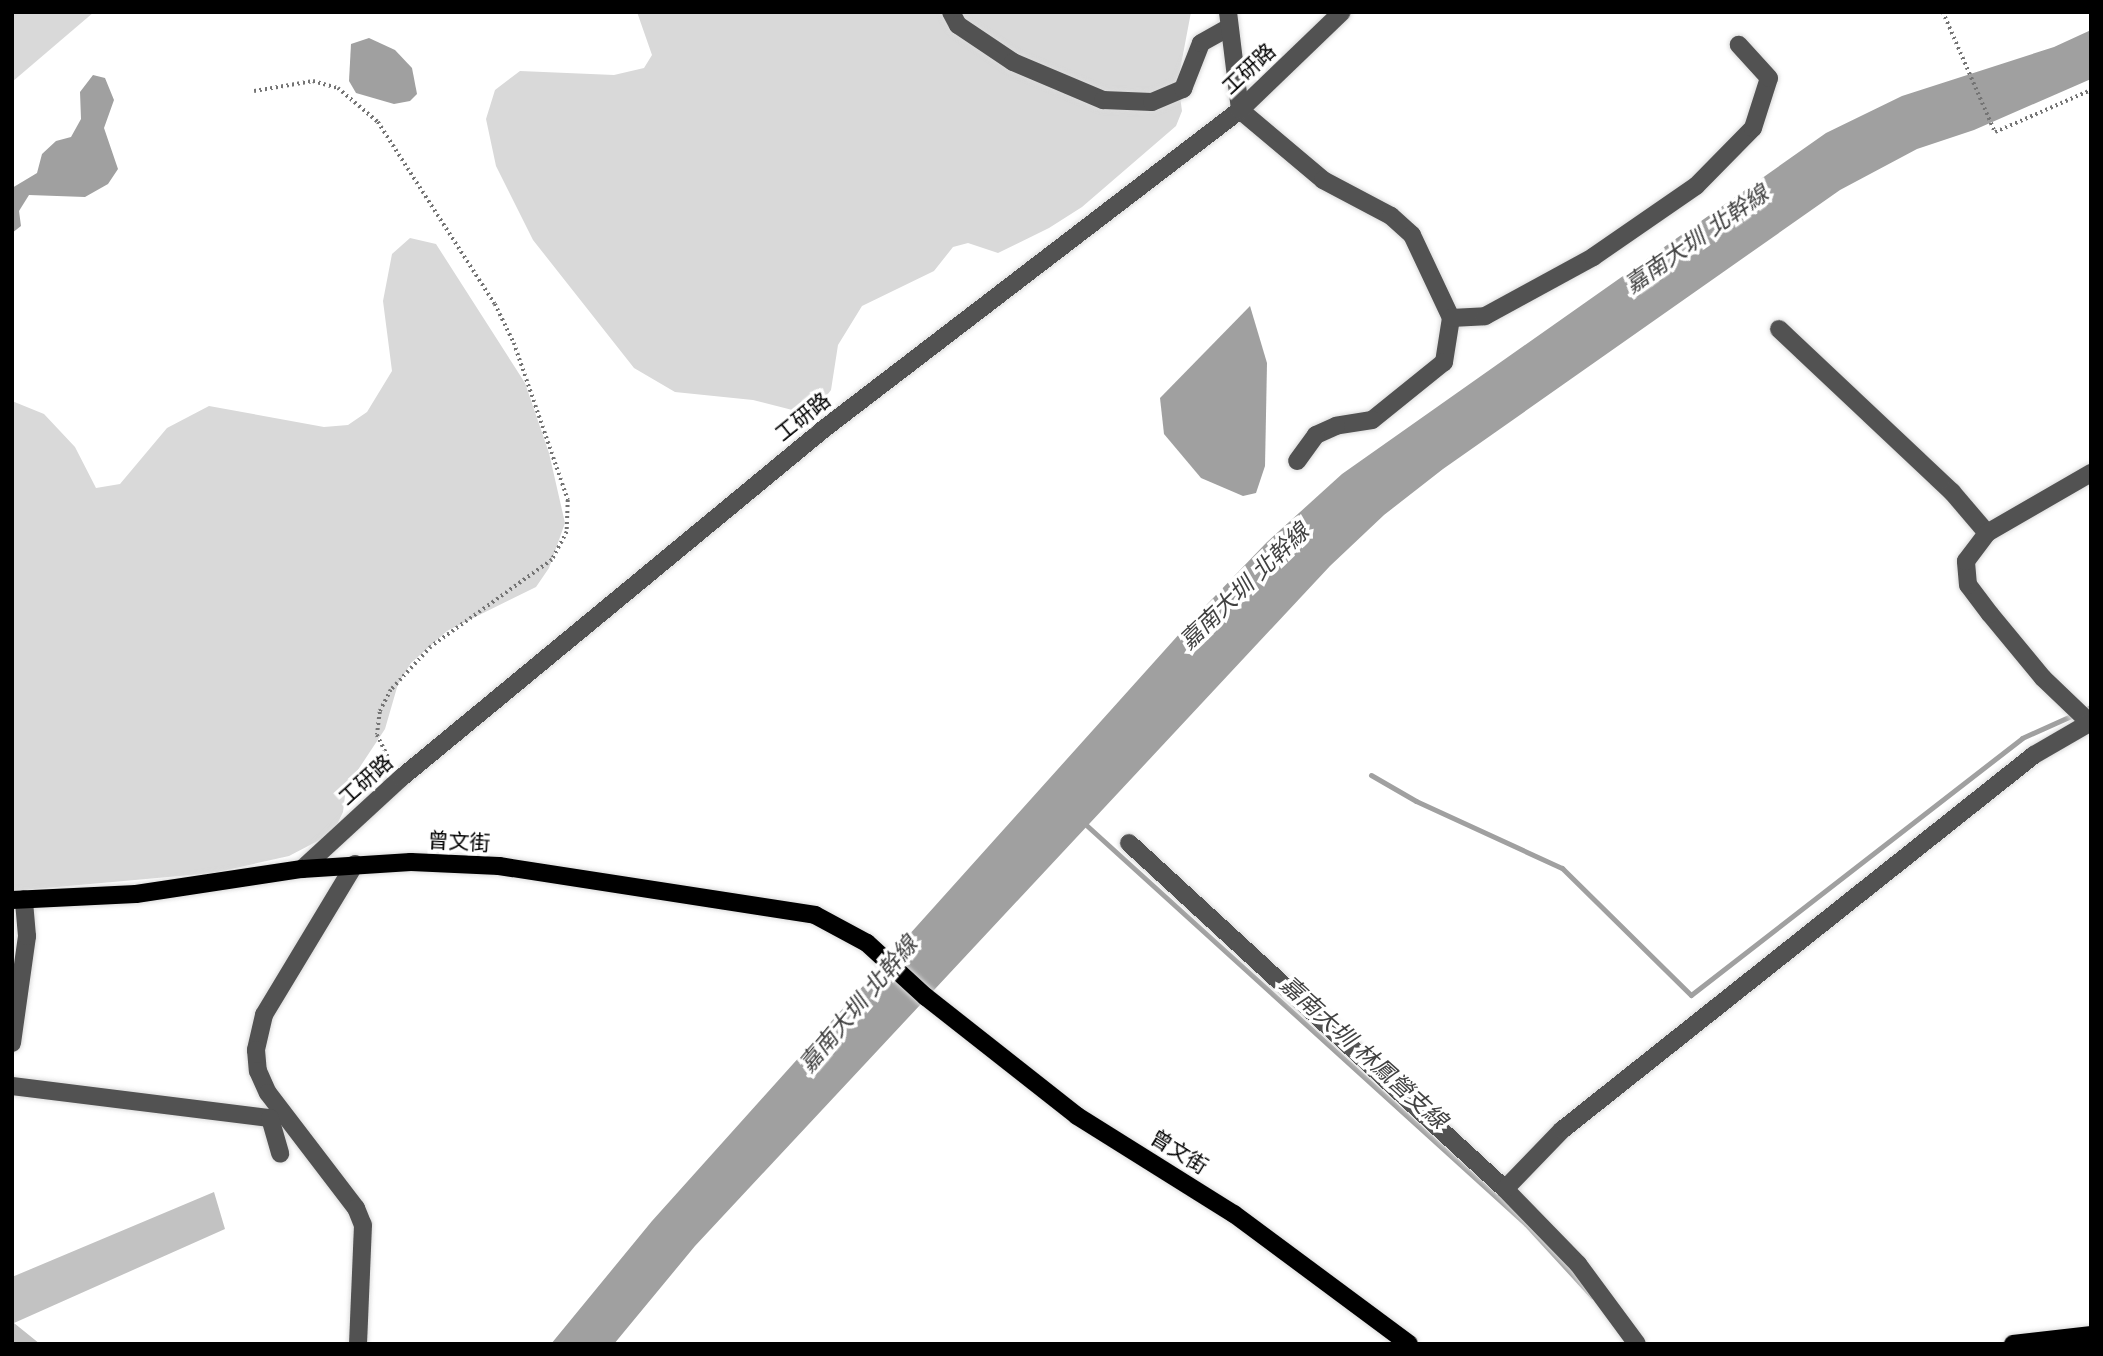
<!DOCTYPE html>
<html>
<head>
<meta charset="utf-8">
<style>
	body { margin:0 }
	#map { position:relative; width:2103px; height:1356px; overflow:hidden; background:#fff; font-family:"Work Sans","Noto Sans TC",sans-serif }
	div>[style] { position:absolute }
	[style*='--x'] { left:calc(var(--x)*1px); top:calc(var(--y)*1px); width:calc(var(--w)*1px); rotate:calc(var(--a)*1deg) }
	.green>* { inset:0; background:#d9d9d9 }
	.water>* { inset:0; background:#a0a0a0 }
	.stream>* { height:5px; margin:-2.5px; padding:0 2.5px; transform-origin:2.5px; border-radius:2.5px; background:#a0a0a0 }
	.building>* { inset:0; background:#c2c2c2 }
	.path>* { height:3.5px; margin-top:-1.75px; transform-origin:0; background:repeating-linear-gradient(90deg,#747474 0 2px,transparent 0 5.5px) }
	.roads { filter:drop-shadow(0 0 2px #dbdbdb) drop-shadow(0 0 2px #dbdbdb) }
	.minor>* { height:18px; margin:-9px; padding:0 9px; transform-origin:9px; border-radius:9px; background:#525252 }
	.major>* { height:18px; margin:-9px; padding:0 9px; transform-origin:9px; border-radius:9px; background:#000 }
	span { translate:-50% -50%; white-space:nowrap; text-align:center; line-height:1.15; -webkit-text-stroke:7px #fff; paint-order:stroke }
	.street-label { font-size:21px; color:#000 }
	.water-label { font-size:23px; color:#414141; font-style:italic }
	.frame { position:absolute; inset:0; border:14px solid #000; pointer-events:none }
</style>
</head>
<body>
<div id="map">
	<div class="green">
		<i style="clip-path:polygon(12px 12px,94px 12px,12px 82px)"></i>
		<i style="clip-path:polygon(637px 12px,1191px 12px,1178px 81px,1182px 111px,1176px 126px,1082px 207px,1049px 228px,998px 253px,968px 243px,953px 247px,934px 271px,862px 306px,838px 345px,831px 390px,812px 415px,753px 400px,675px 392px,634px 368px,533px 240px,496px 166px,486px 119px,495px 90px,520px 71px,614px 75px,644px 68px,652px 55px)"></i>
		<i style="clip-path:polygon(410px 238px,436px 244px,525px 383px,549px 453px,565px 523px,549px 568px,536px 587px,447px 631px,411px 663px,398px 684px,385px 729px,346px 788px,343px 812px,333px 833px,289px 856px,213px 873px,12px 891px,12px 401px,44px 414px,75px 447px,96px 488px,120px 484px,167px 428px,209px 406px,324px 427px,348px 425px,367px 412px,392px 371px,383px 301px,392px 254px)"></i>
	</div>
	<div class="water">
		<i style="clip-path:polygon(2091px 30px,2091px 79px,1974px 130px,1917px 149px,1840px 190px,1443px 469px,1384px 515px,1330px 566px,695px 1246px,614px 1344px,551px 1344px,652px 1221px,1190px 622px,1267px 542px,1342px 474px,1826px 133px,1902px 96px,2054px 47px)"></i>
		<i style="clip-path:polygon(369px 38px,395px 50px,412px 68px,417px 94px,410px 101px,394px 104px,356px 93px,349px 81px,351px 44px)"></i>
		<i style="clip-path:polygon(93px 75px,105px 78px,114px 100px,104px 128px,118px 169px,108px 184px,85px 197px,29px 195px,19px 211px,21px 226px,12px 233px,12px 188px,37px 173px,42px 154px,56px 141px,71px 137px,81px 119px,80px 92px)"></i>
		<i style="clip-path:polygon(1250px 306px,1267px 363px,1265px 466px,1256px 493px,1243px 496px,1201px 478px,1164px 434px,1160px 398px)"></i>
	</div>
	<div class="stream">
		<i style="--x:1371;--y:775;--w:52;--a:30"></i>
		<i style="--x:1416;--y:801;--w:161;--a:24.7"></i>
		<i style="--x:1562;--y:868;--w:181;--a:44.6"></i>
		<i style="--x:1691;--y:995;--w:419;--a:-37.8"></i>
		<i style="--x:2022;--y:738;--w:76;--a:-24.2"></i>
		<i style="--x:1084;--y:823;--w:597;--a:42.22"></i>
		<i style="--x:1526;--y:1224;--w:98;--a:47.5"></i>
	</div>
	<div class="building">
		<i style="clip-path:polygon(214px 1192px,225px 1229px,14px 1323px,40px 1344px,12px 1344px,12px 1277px)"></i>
	</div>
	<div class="path">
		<i style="--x:1943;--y:12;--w:131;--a:66.6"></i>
		<i style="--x:1995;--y:132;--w:105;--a:-23.6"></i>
		<i style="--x:254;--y:91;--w:60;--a:-9.6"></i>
		<i style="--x:313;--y:81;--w:26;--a:16"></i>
		<i style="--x:338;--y:88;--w:52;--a:40.4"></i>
		<i style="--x:378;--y:122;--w:216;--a:57.3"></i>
		<i style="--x:495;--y:304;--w:43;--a:64"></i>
		<i style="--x:514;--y:343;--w:166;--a:71"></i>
		<i style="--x:568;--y:500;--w:32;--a:92"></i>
		<i style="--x:567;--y:532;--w:32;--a:118"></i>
		<i style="--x:552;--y:560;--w:149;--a:144.3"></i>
		<i style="--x:431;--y:647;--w:59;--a:132.9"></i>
		<i style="--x:391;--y:690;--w:25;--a:117"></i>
		<i style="--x:380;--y:712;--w:23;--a:97"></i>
		<i style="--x:377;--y:735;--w:34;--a:63"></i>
	</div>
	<div class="roads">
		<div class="minor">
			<i style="--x:951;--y:12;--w:15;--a:62"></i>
			<i style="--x:958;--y:25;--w:66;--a:33.9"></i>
			<i style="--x:1013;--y:62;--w:98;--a:22.9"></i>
			<i style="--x:1103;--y:100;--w:49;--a:2.3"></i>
			<i style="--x:1152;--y:102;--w:34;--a:-23"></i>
			<i style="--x:1183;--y:89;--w:49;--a:-68.6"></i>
			<i style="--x:1201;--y:43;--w:31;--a:-29"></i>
			<i style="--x:1228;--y:12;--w:99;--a:83"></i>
			<i style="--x:1240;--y:110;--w:109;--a:40.1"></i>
			<i style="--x:1323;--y:180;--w:77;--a:27.9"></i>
			<i style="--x:1391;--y:216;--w:28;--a:42"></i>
			<i style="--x:1412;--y:235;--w:92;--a:64.8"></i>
			<i style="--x:1451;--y:318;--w:45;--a:99"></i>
			<i style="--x:1444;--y:362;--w:92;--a:141.1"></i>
			<i style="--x:1372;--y:420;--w:36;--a:171"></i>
			<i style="--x:1336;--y:426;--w:22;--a:156"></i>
			<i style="--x:1316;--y:435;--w:32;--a:126"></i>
			<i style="--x:1451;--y:318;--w:34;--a:-3"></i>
			<i style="--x:1485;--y:316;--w:123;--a:-28.6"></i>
			<i style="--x:1593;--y:257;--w:125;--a:-34.6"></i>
			<i style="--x:1696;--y:186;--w:81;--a:-45.5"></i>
			<i style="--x:1753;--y:128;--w:52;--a:-72.3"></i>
			<i style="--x:1769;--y:78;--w:45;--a:-132.3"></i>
			<i style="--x:1779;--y:329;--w:238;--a:43.3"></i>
			<i style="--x:1952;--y:492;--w:54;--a:49.5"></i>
			<i style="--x:2089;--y:722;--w:64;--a:-136.3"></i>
			<i style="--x:2043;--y:678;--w:83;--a:-129.6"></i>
			<i style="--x:1990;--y:614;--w:36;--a:-127"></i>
			<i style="--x:1968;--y:585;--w:24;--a:-95"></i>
			<i style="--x:1966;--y:561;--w:35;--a:-53"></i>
			<i style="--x:1987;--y:533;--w:120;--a:-30"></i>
			<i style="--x:1129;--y:843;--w:511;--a:42.62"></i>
			<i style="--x:1505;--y:1189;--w:105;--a:45.8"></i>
			<i style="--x:1578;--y:1264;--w:99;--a:53.6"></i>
			<i style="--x:355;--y:864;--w:176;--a:121.1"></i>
			<i style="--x:264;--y:1015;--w:36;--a:103"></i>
			<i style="--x:256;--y:1050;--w:21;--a:85"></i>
			<i style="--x:258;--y:1071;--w:24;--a:66"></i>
			<i style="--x:268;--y:1093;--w:145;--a:52.6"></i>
			<i style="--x:356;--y:1208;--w:18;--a:68"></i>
			<i style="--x:363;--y:1225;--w:119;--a:92.4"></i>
			<i style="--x:302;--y:869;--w:134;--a:-42.6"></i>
			<i style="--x:401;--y:778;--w:550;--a:-39.54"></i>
			<i style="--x:825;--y:428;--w:523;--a:-37.46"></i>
			<i style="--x:1240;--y:110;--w:141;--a:-43.9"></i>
			<i style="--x:12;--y:1043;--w:108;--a:-82"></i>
			<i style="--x:27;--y:936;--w:37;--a:-95"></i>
			<i style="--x:12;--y:1086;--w:260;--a:7.1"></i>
			<i style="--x:270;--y:1118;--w:37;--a:74"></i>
			<i style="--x:1505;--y:1189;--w:82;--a:-46"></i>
			<i style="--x:1562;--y:1130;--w:603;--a:-38.47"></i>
			<i style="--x:2034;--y:755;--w:66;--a:-30.1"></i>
		</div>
		<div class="major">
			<i style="--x:12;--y:900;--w:124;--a:-2.8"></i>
			<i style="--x:136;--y:894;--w:168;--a:-8.6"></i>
			<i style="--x:302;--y:869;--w:109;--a:-3.7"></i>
			<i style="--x:411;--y:862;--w:88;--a:2.6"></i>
			<i style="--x:499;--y:866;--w:320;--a:8.8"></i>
			<i style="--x:815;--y:915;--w:59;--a:28.3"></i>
			<i style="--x:867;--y:943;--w:80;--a:42.5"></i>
			<i style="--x:926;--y:997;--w:192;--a:38.2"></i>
			<i style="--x:1077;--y:1116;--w:185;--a:32"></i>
			<i style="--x:1234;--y:1214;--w:218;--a:36.6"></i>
			<i style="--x:2013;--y:1344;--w:79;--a:-6.6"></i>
		</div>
	</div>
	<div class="street-label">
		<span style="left:1249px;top:69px;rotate:-43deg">工研路</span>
		<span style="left:803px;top:417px;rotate:-39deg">工研路</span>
		<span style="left:366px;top:780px;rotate:-42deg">工研路</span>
		<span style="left:459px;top:842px;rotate:3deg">曾文街</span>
		<span style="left:1179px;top:1152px;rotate:32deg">曾文街</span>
	</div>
	<div class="water-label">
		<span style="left:1697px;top:240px;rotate:-35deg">嘉南大圳 北幹線</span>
		<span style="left:1245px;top:587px;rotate:-44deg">嘉南大圳 北幹線</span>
		<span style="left:859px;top:1005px;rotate:-50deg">嘉南大圳 北幹線</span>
		<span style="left:1363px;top:1053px;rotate:42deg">嘉南大圳 林鳳營支線</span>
	</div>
	<div class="frame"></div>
</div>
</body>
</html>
